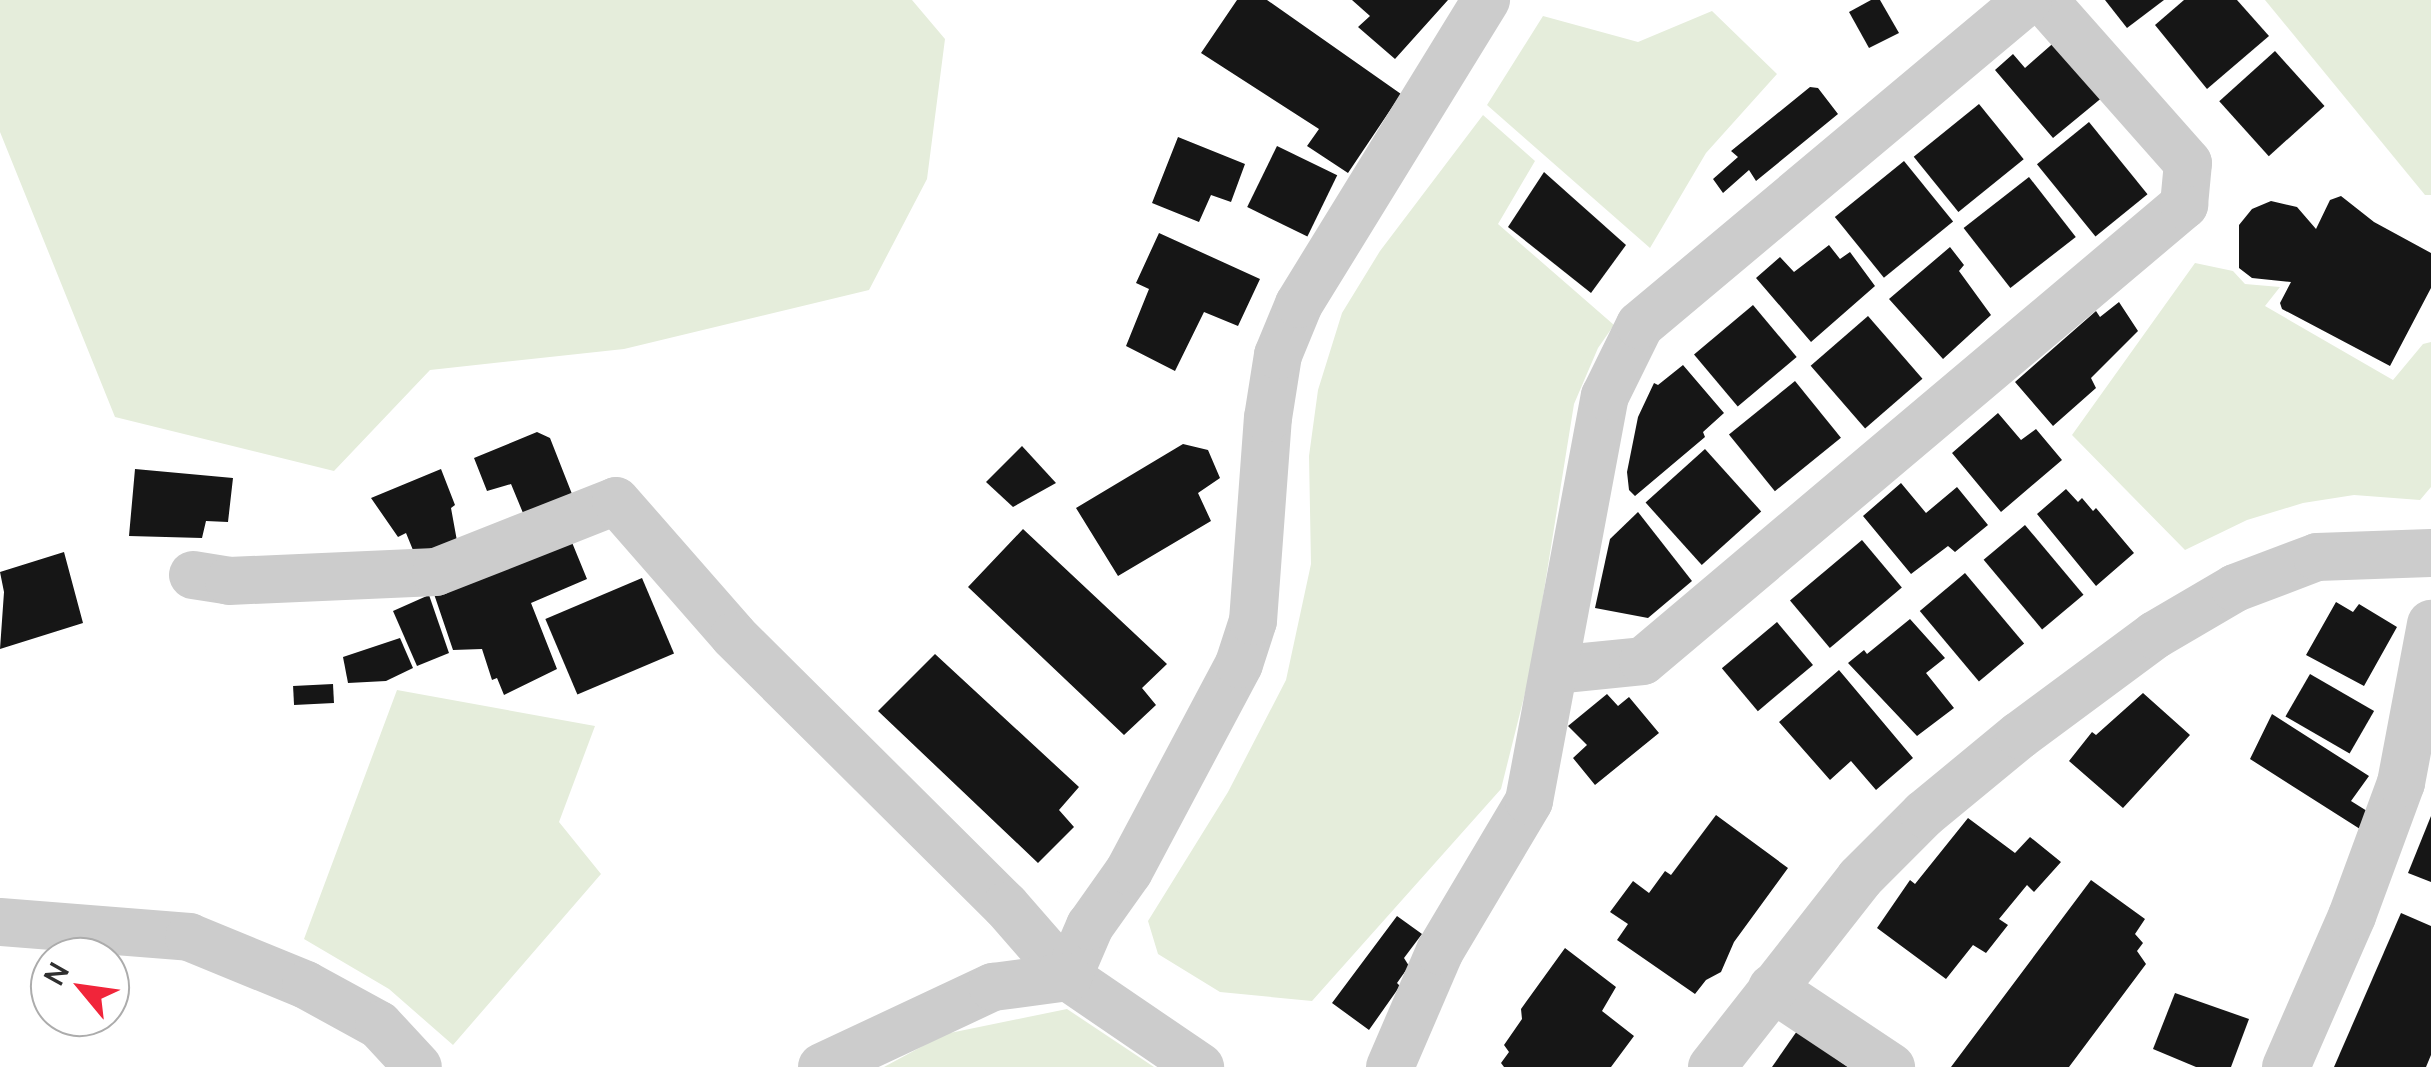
<!DOCTYPE html>
<html>
<head>
<meta charset="utf-8">
<style>
	body { margin:0 }
	#map { position:relative; width:2431px; height:1067px; overflow:hidden; background:#fff; font-family:Manrope,sans-serif }
	div>[style] { position:absolute }
	[style*='--x'] { left:calc(var(--x)*1px); top:calc(var(--y)*1px); width:calc(var(--w)*1px); rotate:calc(var(--a)*1deg) }
	.green>* { inset:0; background:#e5eddb }
	.building>* { inset:0; background:#161616; transform-origin:0 0 }
	.minor>* { height:48px; margin:-24px; padding:0 24px; transform-origin:24px; border-radius:24px; background:#ccc }
	span { translate:-50% -50%; white-space:nowrap; text-align:center; line-height:1.15; -webkit-text-stroke:10px #fff; paint-order:stroke }
	.north { position:absolute; left:30px; top:937px; width:100px; height:100px; box-sizing:border-box; background:#fff; border:2px solid #acacac; border-radius:50%; rotate:299deg; font-size:28px; font-weight:700; line-height:40px; text-align:center; color:#2f2f2f }
	.north::after { content:''; display:block; margin:auto; width:35px; height:45px; background:#f1253a; clip-path:polygon(50% 0,100% 100%,50% 72%,0 100%) }
</style>
</head>
<body>
<div id="map">
	<div class="green">
		<i style="clip-path:polygon(0 0,912px 0,945px 39px,927px 179px,869px 290px,624px 349px,430px 370px,334px 471px,115px 417px,0 132px)"></i>
		<i style="clip-path:polygon(2265px 0,2431px 0,2431px 195px,2425px 195px)"></i>
		<i style="clip-path:polygon(1712px 11px,1777px 74px,1706px 153px,1650px 248px,1487px 105px,1543px 16px,1638px 42px)"></i>
		<i style="clip-path:polygon(1483px 115px,1535px 161px,1498px 224px,1614px 325px,1598px 348px,1574px 404px,1532px 665px,1501px 789px,1312px 1001px,1220px 992px,1158px 954px,1148px 921px,1228px 792px,1286px 680px,1311px 564px,1309px 456px,1318px 390px,1342px 313px,1380px 251px)"></i>
		<i style="clip-path:polygon(2195px 263px,2233px 271px,2245px 284px,2280px 287px,2265px 306px,2393px 380px,2423px 344px,2431px 342px,2431px 487px,2420px 500px,2354px 495px,2303px 503px,2247px 520px,2185px 550px,2072px 435px)"></i>
		<i style="clip-path:polygon(397px 690px,595px 726px,559px 822px,601px 874px,453px 1045px,389px 989px,304px 939px)"></i>
		<i style="clip-path:polygon(1067px 1009px,1154px 1067px,884px 1067px,945px 1034px)"></i>
	</div>
	<div class="building">
		<i style="clip-path:polygon(1237px 0,1267px 0,1401px 94px,1348px 173px,1307px 146px,1319px 129px,1201px 53px)"></i>
		<i style="clip-path:polygon(1352px 0,1448px 0,1395px 59px,1358px 27px,1370px 16px)"></i>
		<i style="clip-path:polygon(1871px 0,1880px 0,1899px 33px,1869px 48px,1849px 12px)"></i>
		<i style="clip-path:polygon(2105px 0,2164px 0,2127px 28px)"></i>
		<i style="clip-path:polygon(2184px 0,2237px 0,2269px 36px,2207px 89px,2155px 25px)"></i>
		<i style="clip-path:polygon(2058px 39px,2104px 96px,2053px 138px,1995px 70px,2013px 54px,2025px 68px)"></i>
		<i style="left:2275px;top:51px;width:74px;height:75px;rotate:48deg"></i>
		<i style="clip-path:polygon(1810px 87px,1818px 88px,1838px 114px,1756px 181px,1749px 170px,1723px 193px,1713px 179px,1738px 157px,1731px 151px)"></i>
		<i style="left:1979px;top:104px;width:71px;height:84px;rotate:51deg"></i>
		<i style="left:2089px;top:122px;width:93px;height:67px;rotate:51deg"></i>
		<i style="clip-path:polygon(1178px 137px,1245px 164px,1231px 202px,1211px 195px,1199px 222px,1152px 203px)"></i>
		<i style="left:1277px;top:146px;width:67px;height:68px;rotate:26deg"></i>
		<i style="left:1904px;top:161px;width:78px;height:89px;rotate:51deg"></i>
		<i style="clip-path:polygon(1544px 172px,1626px 245px,1591px 293px,1508px 227px)"></i>
		<i style="left:2029px;top:177px;width:76px;height:83px;rotate:52deg"></i>
		<i style="clip-path:polygon(2341px 196px,2374px 222px,2431px 253px,2431px 288px,2390px 366px,2282px 309px,2280px 303px,2291px 282px,2252px 278px,2239px 268px,2239px 225px,2252px 209px,2271px 201px,2297px 207px,2316px 229px,2330px 200px)"></i>
		<i style="clip-path:polygon(1159px 233px,1260px 279px,1238px 326px,1204px 312px,1175px 371px,1126px 346px,1149px 289px,1136px 283px)"></i>
		<i style="clip-path:polygon(1829px 245px,1840px 259px,1850px 252px,1875px 286px,1811px 342px,1756px 278px,1780px 257px,1794px 272px)"></i>
		<i style="clip-path:polygon(1950px 247px,1964px 265px,1959px 271px,1991px 315px,1943px 359px,1889px 299px)"></i>
		<i style="clip-path:polygon(2119px 302px,2138px 331px,2091px 378px,2096px 388px,2053px 426px,2015px 382px,2096px 311px,2100px 317px)"></i>
		<i style="left:1753px;top:305px;width:68px;height:77px;rotate:50deg"></i>
		<i style="left:1868px;top:316px;width:83px;height:76px;rotate:49deg"></i>
		<i style="clip-path:polygon(1683px 365px,1724px 413px,1703px 432px,1705px 437px,1635px 496px,1629px 490px,1627px 472px,1638px 417px,1654px 383px,1658px 385px)"></i>
		<i style="left:1795px;top:381px;width:73px;height:85px;rotate:51deg"></i>
		<i style="clip-path:polygon(1998px 413px,2021px 440px,2036px 429px,2062px 460px,2001px 512px,1952px 453px)"></i>
		<i style="clip-path:polygon(537px 432px,550px 438px,572px 494px,523px 513px,511px 484px,487px 491px,474px 458px)"></i>
		<i style="clip-path:polygon(1183px 444px,1208px 450px,1220px 478px,1198px 493px,1211px 521px,1118px 576px,1076px 508px)"></i>
		<i style="clip-path:polygon(1022px 446px,1056px 483px,1013px 507px,986px 482px)"></i>
		<i style="left:1705px;top:449px;width:84px;height:80px;rotate:48deg"></i>
		<i style="clip-path:polygon(135px 469px,233px 478px,228px 522px,206px 521px,202px 538px,129px 536px)"></i>
		<i style="clip-path:polygon(441px 469px,455px 505px,451px 508px,457px 541px,415px 555px,406px 533px,398px 537px,371px 498px)"></i>
		<i style="clip-path:polygon(1901px 483px,1926px 513px,1957px 487px,1988px 525px,1955px 552px,1948px 546px,1911px 574px,1863px 516px)"></i>
		<i style="clip-path:polygon(2066px 489px,2078px 502px,2082px 498px,2093px 511px,2096px 508px,2134px 553px,2096px 586px,2037px 514px)"></i>
		<i style="clip-path:polygon(1638px 512px,1692px 581px,1648px 618px,1595px 608px,1610px 539px)"></i>
		<i style="left:2025px;top:525px;width:91px;height:54px;rotate:50deg"></i>
		<i style="clip-path:polygon(1023px 529px,1167px 664px,1142px 688px,1156px 705px,1124px 735px,968px 587px)"></i>
		<i style="clip-path:polygon(571px 540px,587px 579px,531px 603px,557px 669px,504px 695px,497px 678px,492px 680px,482px 649px,453px 650px,434px 594px)"></i>
		<i style="left:1862px;top:540px;width:62px;height:94px;rotate:50deg"></i>
		<i style="clip-path:polygon(64px 552px,83px 623px,0 649px,4px 592px,0 572px)"></i>
		<i style="left:1965px;top:573px;width:92px;height:59px;rotate:50deg"></i>
		<i style="left:642px;top:578px;width:82px;height:105px;rotate:67deg"></i>
		<i style="clip-path:polygon(429px 595px,449px 653px,417px 666px,393px 611px)"></i>
		<i style="clip-path:polygon(2336px 602px,2353px 612px,2359px 604px,2397px 627px,2364px 686px,2306px 655px)"></i>
		<i style="clip-path:polygon(1910px 619px,1945px 658px,1926px 673px,1954px 708px,1917px 736px,1848px 663px,1864px 650px,1867px 654px)"></i>
		<i style="left:1777px;top:622px;width:56px;height:72px;rotate:50deg"></i>
		<i style="clip-path:polygon(400px 638px,413px 668px,386px 681px,348px 683px,343px 657px)"></i>
		<i style="clip-path:polygon(935px 654px,1079px 787px,1059px 810px,1074px 827px,1038px 863px,878px 711px)"></i>
		<i style="clip-path:polygon(1839px 670px,1913px 758px,1876px 790px,1851px 761px,1830px 780px,1779px 722px)"></i>
		<i style="left:2310px;top:674px;width:74px;height:49px;rotate:30deg"></i>
		<i style="left:333px;top:684px;width:19px;height:40px;rotate:87deg"></i>
		<i style="clip-path:polygon(2143px 693px,2190px 735px,2123px 808px,2069px 761px,2092px 732px,2096px 735px)"></i>
		<i style="clip-path:polygon(1607px 694px,1618px 706px,1629px 697px,1659px 733px,1595px 785px,1573px 758px,1587px 745px,1568px 726px)"></i>
		<i style="clip-path:polygon(2272px 714px,2369px 776px,2351px 801px,2367px 811px,2360px 829px,2250px 759px)"></i>
		<i style="clip-path:polygon(1716px 815px,1788px 868px,1734px 942px,1721px 972px,1706px 980px,1695px 994px,1617px 940px,1628px 924px,1610px 912px,1633px 881px,1649px 893px,1665px 871px,1671px 875px)"></i>
		<i style="clip-path:polygon(2431px 816px,2431px 882px,2408px 873px)"></i>
		<i style="clip-path:polygon(1968px 818px,2015px 853px,2030px 837px,2061px 862px,2034px 892px,2027px 885px,1999px 919px,2008px 925px,1986px 953px,1973px 945px,1946px 979px,1877px 928px,1910px 880px,1915px 884px)"></i>
		<i style="clip-path:polygon(2091px 880px,2145px 919px,2135px 934px,2143px 943px,2137px 951px,2146px 964px,2069px 1067px,1951px 1067px)"></i>
		<i style="clip-path:polygon(2401px 913px,2431px 926px,2431px 1055px,2426px 1067px,2334px 1067px)"></i>
		<i style="clip-path:polygon(1397px 916px,1422px 934px,1404px 958px,1409px 966px,1397px 983px,1400px 986px,1369px 1030px,1332px 1003px)"></i>
		<i style="clip-path:polygon(1565px 948px,1616px 987px,1602px 1011px,1634px 1036px,1611px 1067px,1504px 1067px,1501px 1063px,1509px 1052px,1504px 1045px,1522px 1019px,1521px 1009px)"></i>
		<i style="clip-path:polygon(2175px 993px,2249px 1019px,2231px 1067px,2196px 1067px,2153px 1049px)"></i>
		<i style="clip-path:polygon(1797px 1031px,1848px 1067px,1772px 1067px)"></i>
	</div>
	<div class="minor">
		<i style="--x:193;--y:575;--w:36;--a:9"></i>
		<i style="--x:229;--y:581;--w:207;--a:-2.5"></i>
		<i style="--x:436;--y:572;--w:193;--a:-21.5"></i>
		<i style="--x:616;--y:501;--w:179;--a:48.8"></i>
		<i style="--x:734;--y:636;--w:383;--a:44.8"></i>
		<i style="--x:1006;--y:906;--w:94;--a:48.9"></i>
		<i style="--x:1068;--y:977;--w:160;--a:34.3"></i>
		<i style="--x:1554;--y:670;--w:89;--a:-5.8"></i>
		<i style="--x:1643;--y:661;--w:708;--a:-40.13"></i>
		<i style="--x:2184;--y:205;--w:42;--a:-84.6"></i>
		<i style="--x:2188;--y:163;--w:217;--a:-131.5"></i>
		<i style="--x:0;--y:922;--w:190;--a:4.5"></i>
		<i style="--x:189;--y:937;--w:126;--a:22.3"></i>
		<i style="--x:306;--y:985;--w:83;--a:28.7"></i>
		<i style="--x:379;--y:1025;--w:57;--a:47.1"></i>
		<i style="--x:1068;--y:977;--w:56;--a:-66.7"></i>
		<i style="--x:1090;--y:926;--w:67;--a:-54.7"></i>
		<i style="--x:1129;--y:871;--w:234;--a:-62"></i>
		<i style="--x:1239;--y:664;--w:45;--a:-72"></i>
		<i style="--x:1253;--y:621;--w:204;--a:-85.8"></i>
		<i style="--x:1268;--y:418;--w:64;--a:-81"></i>
		<i style="--x:1278;--y:355;--w:55;--a:-67.6"></i>
		<i style="--x:1299;--y:304;--w:357;--a:-58.4"></i>
		<i style="--x:1772;--y:988;--w:143;--a:33.6"></i>
		<i style="--x:822;--y:1067;--w:189;--a:-25.1"></i>
		<i style="--x:993;--y:987;--w:76;--a:-7.6"></i>
		<i style="--x:1390;--y:1067;--w:126;--a:-66.7"></i>
		<i style="--x:1440;--y:951;--w:174;--a:-59.3"></i>
		<i style="--x:1529;--y:801;--w:412;--a:-79.4"></i>
		<i style="--x:1605;--y:396;--w:79;--a:-63.8"></i>
		<i style="--x:1640;--y:325;--w:506;--a:-39.95"></i>
		<i style="--x:1712;--y:1067;--w:240;--a:-51.9"></i>
		<i style="--x:1860;--y:878;--w:91;--a:-45"></i>
		<i style="--x:1924;--y:814;--w:124;--a:-39.5"></i>
		<i style="--x:2020;--y:735;--w:168;--a:-36.5"></i>
		<i style="--x:2155;--y:635;--w:93;--a:-30.4"></i>
		<i style="--x:2235;--y:588;--w:88;--a:-20.7"></i>
		<i style="--x:2317;--y:557;--w:114;--a:-2"></i>
		<i style="--x:2286;--y:1067;--w:165;--a:-66.4"></i>
		<i style="--x:2352;--y:916;--w:142;--a:-69.8"></i>
		<i style="--x:2401;--y:783;--w:162;--a:-79.3"></i>
	</div>
	<div class="north">N</div>
</div>
</body>
</html>
